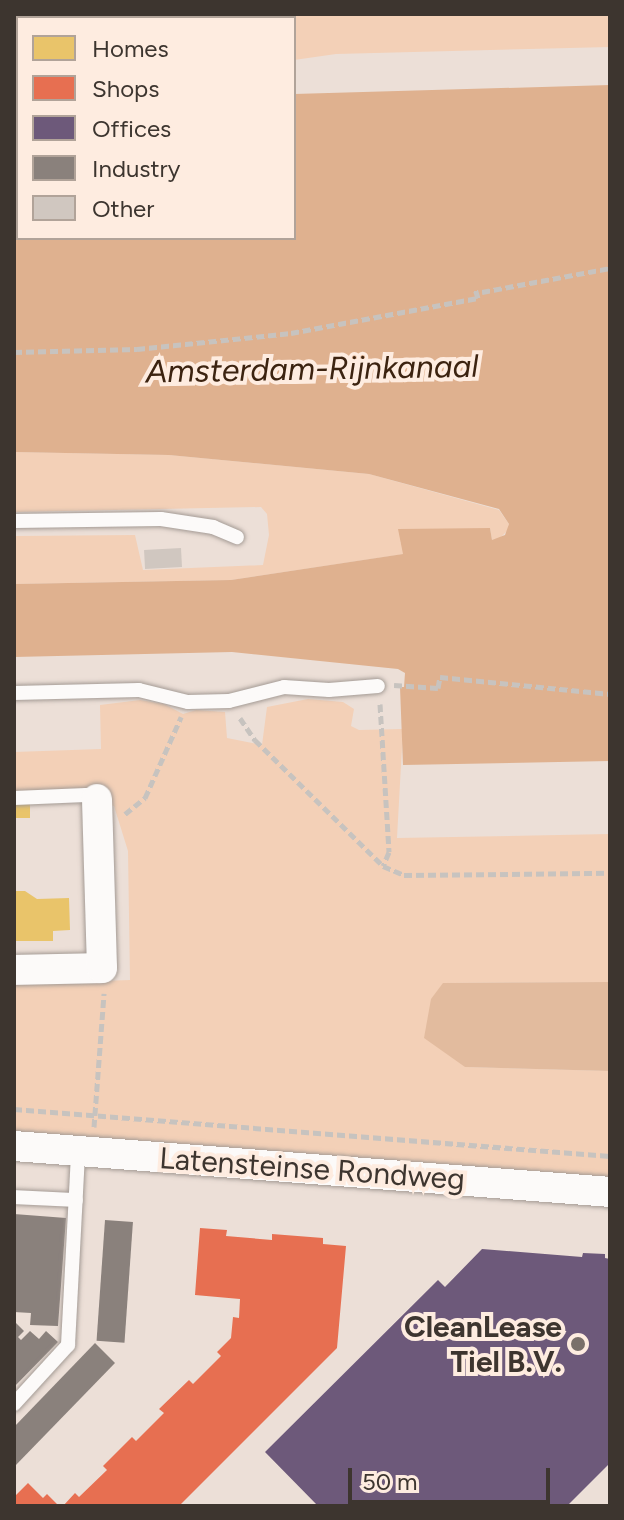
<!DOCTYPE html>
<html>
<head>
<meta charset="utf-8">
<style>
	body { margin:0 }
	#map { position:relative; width:624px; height:1520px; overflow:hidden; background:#ecdfd7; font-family:Figtree,sans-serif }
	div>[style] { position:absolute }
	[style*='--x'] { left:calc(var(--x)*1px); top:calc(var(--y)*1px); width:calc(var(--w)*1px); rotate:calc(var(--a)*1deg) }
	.green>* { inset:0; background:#f3d0b7 }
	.forest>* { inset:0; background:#e2bb9e }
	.water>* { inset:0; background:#dfb18f }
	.homes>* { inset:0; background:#e9c46a; transform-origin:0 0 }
	.shops>* { inset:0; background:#e76f51 }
	.offices>* { inset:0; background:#6d597a }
	.industry>* { inset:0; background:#8a817c; transform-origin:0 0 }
	.building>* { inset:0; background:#d0c7c0; transform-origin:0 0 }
	.path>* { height:5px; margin-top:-2.5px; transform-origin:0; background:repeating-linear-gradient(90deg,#c7c3bf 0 8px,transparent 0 12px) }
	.roads { filter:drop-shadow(0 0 2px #a49b95) drop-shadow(0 0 2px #a49b95) }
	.lane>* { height:14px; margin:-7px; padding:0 7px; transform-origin:7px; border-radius:7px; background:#fcfaf9 }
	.street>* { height:30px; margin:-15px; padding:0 15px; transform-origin:15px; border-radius:15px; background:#fcfaf9 }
	.dots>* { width:22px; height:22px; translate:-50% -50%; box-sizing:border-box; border:4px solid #feece0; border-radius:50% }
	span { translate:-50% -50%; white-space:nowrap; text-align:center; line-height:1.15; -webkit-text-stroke:8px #feece0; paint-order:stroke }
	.street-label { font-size:30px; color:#3d352f }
	.poi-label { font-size:30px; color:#3d352f; font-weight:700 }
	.right { translate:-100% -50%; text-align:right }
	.water-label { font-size:32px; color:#3c2310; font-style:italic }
	.frame { position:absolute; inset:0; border:16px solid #3d352f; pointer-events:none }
	.legend { position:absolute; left:16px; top:16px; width:280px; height:224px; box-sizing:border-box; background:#feece0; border:2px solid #b1a399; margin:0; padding:10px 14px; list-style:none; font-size:24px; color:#3d352f }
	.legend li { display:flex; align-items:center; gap:16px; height:40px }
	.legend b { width:40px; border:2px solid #b1a399 }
	.scale { position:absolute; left:348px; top:1468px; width:202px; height:36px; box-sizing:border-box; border:4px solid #3d352f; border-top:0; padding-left:10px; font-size:24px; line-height:28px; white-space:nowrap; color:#3d352f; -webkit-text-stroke:6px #feece0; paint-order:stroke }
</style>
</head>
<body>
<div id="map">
	<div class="green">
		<i style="clip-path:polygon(14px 14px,610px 14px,610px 47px,336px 54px,294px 60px,294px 18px,18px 18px,18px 148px,14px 148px)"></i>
		<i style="clip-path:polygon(14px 452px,169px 455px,369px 474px,499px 510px,509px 524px,508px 530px,499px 539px,492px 540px,490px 528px,399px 543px,403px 543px,404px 554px,231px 580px,14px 584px,14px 536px,135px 535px,143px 570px,263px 565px,269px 535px,267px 514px,261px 507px,14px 512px)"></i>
		<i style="clip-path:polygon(308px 699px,343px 702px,354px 709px,351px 726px,359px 730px,403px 729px,397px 838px,610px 834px,610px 982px,443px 983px,465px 1067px,610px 1071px,610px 1181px,202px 1150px,14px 1131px,14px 984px,130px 980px,128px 851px,114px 806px,80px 800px,14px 803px,14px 752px,101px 749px,100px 705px,140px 700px,164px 704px,183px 714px,196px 710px,225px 712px,227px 738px,262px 745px,267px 707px)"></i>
	</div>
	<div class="forest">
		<i style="clip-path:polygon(610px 982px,610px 1071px,465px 1067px,424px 1038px,431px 999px,443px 983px)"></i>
	</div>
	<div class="water">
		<i style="clip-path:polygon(610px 85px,610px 761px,403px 765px,400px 687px,404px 687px,405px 673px,398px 669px,232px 652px,14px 657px,14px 584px,231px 580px,403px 554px,398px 529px,490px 528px,492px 540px,505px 535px,509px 524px,499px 509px,369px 474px,169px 455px,14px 452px,14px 178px,18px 177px,18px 238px,294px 238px,294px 94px)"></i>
	</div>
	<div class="homes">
		<i style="left:14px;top:804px;width:16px;height:14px"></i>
		<i style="clip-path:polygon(14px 891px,25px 891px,37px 899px,69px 898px,70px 930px,53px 931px,53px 941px,14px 941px)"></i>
	</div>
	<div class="shops">
		<i style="clip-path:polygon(200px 1228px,227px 1230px,226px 1236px,272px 1240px,272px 1234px,323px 1238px,323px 1244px,346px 1246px,337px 1348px,179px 1506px,63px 1506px,75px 1493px,79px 1497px,107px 1470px,103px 1466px,132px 1437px,136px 1441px,164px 1413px,159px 1409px,189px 1380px,193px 1384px,221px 1356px,217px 1352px,231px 1338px,233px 1317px,239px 1318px,240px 1299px,195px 1295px)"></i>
		<i style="clip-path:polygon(28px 1483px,43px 1498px,47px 1494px,59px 1506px,14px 1506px,14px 1497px)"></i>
	</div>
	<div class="offices">
		<i style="clip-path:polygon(482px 1249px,582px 1257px,583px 1253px,605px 1254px,605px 1258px,610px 1259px,610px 1463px,567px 1506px,318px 1506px,265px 1452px,438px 1280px,445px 1287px)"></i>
	</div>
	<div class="industry">
		<i style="clip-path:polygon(14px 1214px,66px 1218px,58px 1326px,30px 1325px,31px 1313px,14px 1312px)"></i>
		<i style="left:105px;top:1220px;width:28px;height:121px;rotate:4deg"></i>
		<i style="clip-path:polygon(16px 1323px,24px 1331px,18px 1337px,21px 1340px,30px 1331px,39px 1339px,46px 1331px,58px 1342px,14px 1387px)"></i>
		<i style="clip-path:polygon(95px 1343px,115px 1363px,14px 1467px,14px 1427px)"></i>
	</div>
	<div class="building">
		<i style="left:181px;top:548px;width:19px;height:37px;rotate:87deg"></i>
	</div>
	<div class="path">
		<i style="--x:482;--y:292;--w:130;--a:-10.6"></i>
		<i style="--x:14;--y:352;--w:123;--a:-1.4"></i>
		<i style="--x:137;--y:349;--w:155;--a:-5.9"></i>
		<i style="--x:291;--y:333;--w:190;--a:-10.6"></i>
		<i style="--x:478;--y:298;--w:10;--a:-107"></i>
		<i style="--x:394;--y:685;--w:44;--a:3.9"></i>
		<i style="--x:438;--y:688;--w:11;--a:-80"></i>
		<i style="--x:440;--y:677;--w:171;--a:5.7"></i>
		<i style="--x:380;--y:704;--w:148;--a:86.5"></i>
		<i style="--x:389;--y:852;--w:15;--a:113"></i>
		<i style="--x:240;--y:718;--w:27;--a:56"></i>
		<i style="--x:255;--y:740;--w:180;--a:44.5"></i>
		<i style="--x:383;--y:866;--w:23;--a:23"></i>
		<i style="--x:404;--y:875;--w:206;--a:-0.6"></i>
		<i style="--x:125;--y:814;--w:26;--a:-39"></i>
		<i style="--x:145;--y:798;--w:89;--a:-66"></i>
		<i style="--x:14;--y:1109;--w:598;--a:4.51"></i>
		<i style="--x:94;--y:1127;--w:134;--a:-85.7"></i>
	</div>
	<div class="roads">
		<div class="lane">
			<i style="--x:14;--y:521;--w:147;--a:-0.8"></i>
			<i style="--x:161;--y:519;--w:53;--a:8.7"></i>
			<i style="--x:213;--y:527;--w:26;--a:23"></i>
			<i style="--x:14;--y:693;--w:125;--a:-1.4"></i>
			<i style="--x:139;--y:690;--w:50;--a:13.8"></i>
			<i style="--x:188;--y:702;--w:41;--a:-1.4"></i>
			<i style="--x:229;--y:701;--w:57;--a:-14.3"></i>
			<i style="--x:284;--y:687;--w:45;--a:3.8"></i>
			<i style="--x:329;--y:690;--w:49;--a:-4.7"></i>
			<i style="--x:14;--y:798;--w:72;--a:-2.4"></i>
			<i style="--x:86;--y:795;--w:12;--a:20"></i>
			<i style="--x:14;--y:1197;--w:62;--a:2.8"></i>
			<i style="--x:14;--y:1404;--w:80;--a:-47.5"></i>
			<i style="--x:68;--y:1345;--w:194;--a:-87"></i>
		</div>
		<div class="street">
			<i style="--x:14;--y:970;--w:88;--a:-1.3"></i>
			<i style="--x:102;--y:968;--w:169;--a:-91.7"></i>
			<i style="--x:14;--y:1146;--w:598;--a:4.41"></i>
		</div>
	</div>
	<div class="dots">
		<i style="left:578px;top:1344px;background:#7a706a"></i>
	</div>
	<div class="street-label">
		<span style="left:312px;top:1169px;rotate:4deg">Latensteinse Rondweg</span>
	</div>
	<div class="poi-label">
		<span class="right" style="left:562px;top:1344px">CleanLease<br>Tiel B.V.</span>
	</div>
	<div class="water-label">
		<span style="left:312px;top:369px;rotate:-1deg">Amsterdam-Rijnkanaal</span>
	</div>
	<div class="frame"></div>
	<ul class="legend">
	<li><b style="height:22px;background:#e9c46a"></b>Homes</li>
	<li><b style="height:22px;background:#e76f51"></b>Shops</li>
	<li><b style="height:22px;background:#6d597a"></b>Offices</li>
	<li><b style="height:22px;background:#8a817c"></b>Industry</li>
	<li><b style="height:22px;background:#d0c7c0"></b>Other</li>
	</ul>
	<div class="scale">50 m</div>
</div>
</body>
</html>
